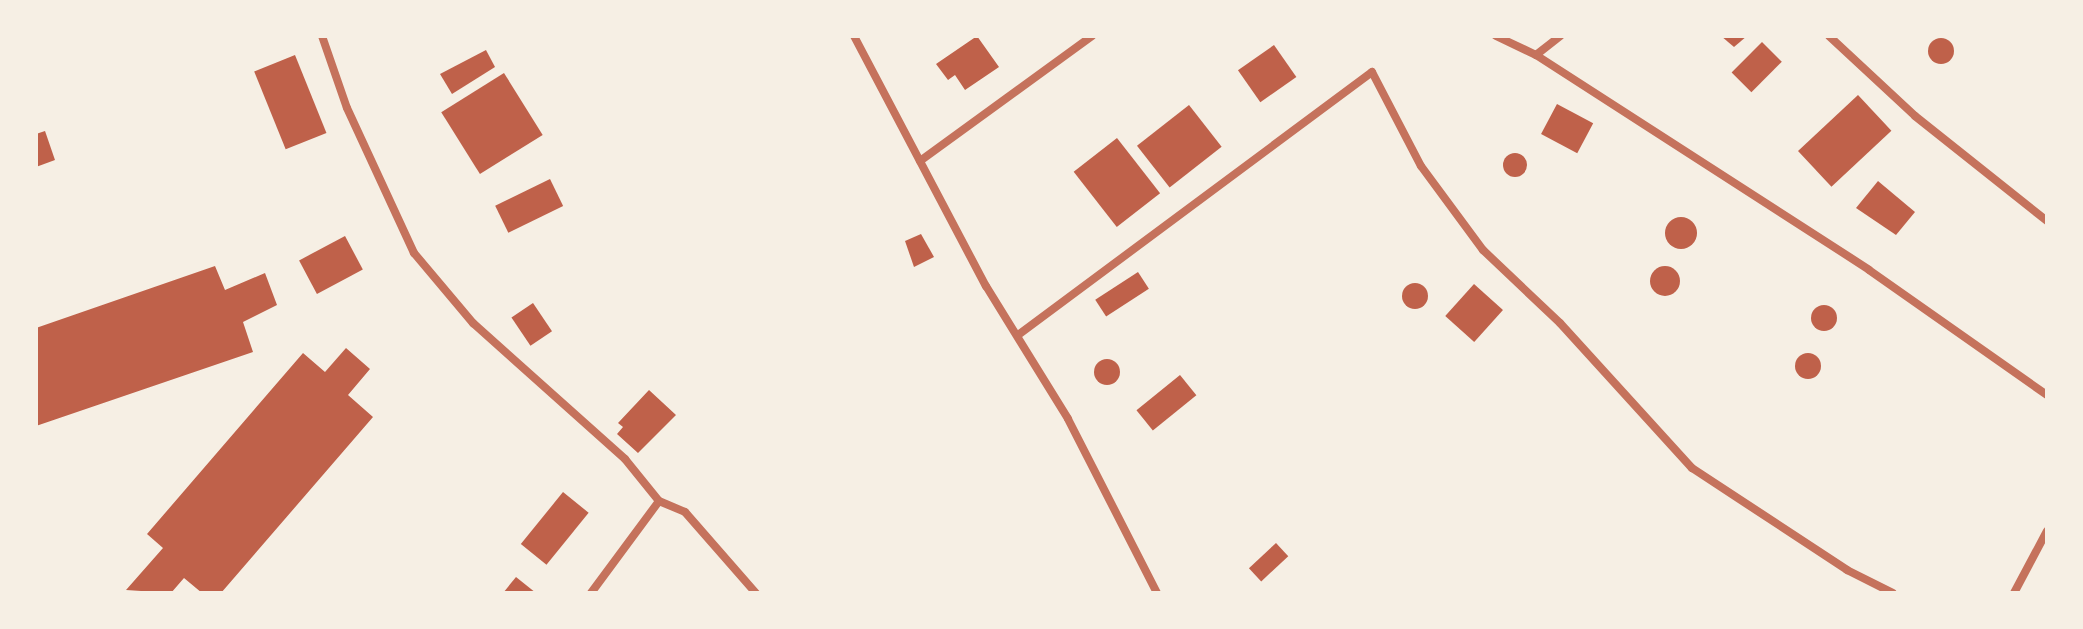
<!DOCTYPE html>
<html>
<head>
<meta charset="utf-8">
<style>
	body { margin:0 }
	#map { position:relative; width:2083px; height:629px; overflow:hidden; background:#f6efe4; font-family:Manrope,sans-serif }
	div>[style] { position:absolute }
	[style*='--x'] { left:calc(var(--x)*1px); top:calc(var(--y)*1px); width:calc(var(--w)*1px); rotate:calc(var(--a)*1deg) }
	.building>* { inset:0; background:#bf614a; transform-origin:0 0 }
	.round { border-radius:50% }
	.minor>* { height:8px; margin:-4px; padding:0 4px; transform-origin:4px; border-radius:4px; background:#c5725c }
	span { translate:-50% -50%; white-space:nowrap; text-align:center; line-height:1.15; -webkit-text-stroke:6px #f6efe4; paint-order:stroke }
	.frame { position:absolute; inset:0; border:38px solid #f6efe4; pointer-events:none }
</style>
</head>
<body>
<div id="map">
	<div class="building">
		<i style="clip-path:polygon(977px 36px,999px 67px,965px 90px,955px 75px,948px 80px,936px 64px)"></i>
		<i style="clip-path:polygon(1721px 36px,1747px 36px,1734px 47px)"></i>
		<i class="round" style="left:1928px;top:38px;width:26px;height:26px"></i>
		<i style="left:1762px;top:42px;width:28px;height:43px;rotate:45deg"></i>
		<i style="left:1274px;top:45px;width:39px;height:44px;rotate:55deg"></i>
		<i style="clip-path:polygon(486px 50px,495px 67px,452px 94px,440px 74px)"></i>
		<i style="left:295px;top:55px;width:84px;height:44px;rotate:68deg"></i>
		<i style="left:504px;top:73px;width:73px;height:74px;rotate:58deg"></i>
		<i style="left:1858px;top:95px;width:49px;height:82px;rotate:47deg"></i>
		<i style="left:1557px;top:104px;width:41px;height:34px;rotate:28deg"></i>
		<i style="left:1189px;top:105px;width:53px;height:66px;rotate:52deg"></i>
		<i style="clip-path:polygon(45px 131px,55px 160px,36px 167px,36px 134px)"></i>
		<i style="left:1117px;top:138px;width:70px;height:55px;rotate:52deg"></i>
		<i class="round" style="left:1503px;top:153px;width:24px;height:24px"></i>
		<i style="left:550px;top:179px;width:30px;height:61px;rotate:64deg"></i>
		<i style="clip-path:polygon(1878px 181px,1915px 212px,1896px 235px,1856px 208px)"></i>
		<i class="round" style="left:1665px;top:217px;width:32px;height:32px"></i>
		<i style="clip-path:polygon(921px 234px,934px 257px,914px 267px,905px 241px)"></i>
		<i style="left:345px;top:236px;width:38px;height:52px;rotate:62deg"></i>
		<i style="clip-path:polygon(215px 266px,225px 290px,265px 273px,277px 305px,243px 322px,253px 352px,36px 426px,36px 328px)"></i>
		<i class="round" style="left:1650px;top:266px;width:30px;height:30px"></i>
		<i style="left:1138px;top:272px;width:20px;height:51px;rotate:57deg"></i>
		<i class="round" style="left:1402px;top:283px;width:26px;height:26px"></i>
		<i style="left:1474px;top:284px;width:39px;height:43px;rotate:42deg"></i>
		<i style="left:533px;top:303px;width:34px;height:26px;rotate:56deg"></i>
		<i class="round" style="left:1811px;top:305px;width:26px;height:26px"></i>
		<i style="clip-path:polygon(346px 348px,370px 369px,348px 395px,373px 417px,221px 593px,202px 593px,184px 578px,171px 593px,126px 590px,163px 548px,147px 534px,303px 353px,325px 372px)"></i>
		<i class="round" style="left:1795px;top:353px;width:26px;height:26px"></i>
		<i class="round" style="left:1094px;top:359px;width:26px;height:26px"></i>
		<i style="left:1180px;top:375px;width:26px;height:56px;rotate:51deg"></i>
		<i style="clip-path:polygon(649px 390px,676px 415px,638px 453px,617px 434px,623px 427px,618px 423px)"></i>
		<i style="left:563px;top:492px;width:33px;height:67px;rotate:39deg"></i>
		<i style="left:1276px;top:543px;width:18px;height:37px;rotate:47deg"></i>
		<i style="clip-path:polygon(516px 577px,536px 593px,503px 593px)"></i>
	</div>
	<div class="minor">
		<i style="--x:322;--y:36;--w:76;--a:70.9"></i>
		<i style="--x:347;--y:108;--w:160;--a:65.2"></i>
		<i style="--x:414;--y:253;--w:92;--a:49.9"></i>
		<i style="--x:473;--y:323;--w:204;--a:41.8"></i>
		<i style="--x:625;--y:459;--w:54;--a:51"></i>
		<i style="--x:659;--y:501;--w:28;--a:23"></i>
		<i style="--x:685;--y:512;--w:108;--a:48.8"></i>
		<i style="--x:854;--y:36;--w:283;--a:62.2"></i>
		<i style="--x:986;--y:286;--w:156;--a:58.3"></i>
		<i style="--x:1068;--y:419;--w:195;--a:62.9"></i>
		<i style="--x:1496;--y:36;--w:44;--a:25.4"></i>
		<i style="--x:1536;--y:55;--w:396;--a:32.8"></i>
		<i style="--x:1869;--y:270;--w:218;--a:35.1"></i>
		<i style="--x:1829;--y:36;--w:117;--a:42.9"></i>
		<i style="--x:1915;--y:116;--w:169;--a:38.5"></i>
		<i style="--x:1536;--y:55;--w:31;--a:-38"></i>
		<i style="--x:920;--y:161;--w:213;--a:-36"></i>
		<i style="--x:1018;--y:335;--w:441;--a:-36.6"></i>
		<i style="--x:1372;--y:72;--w:106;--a:62.5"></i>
		<i style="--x:1421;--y:166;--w:104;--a:53.6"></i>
		<i style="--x:1483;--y:250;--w:106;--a:43.5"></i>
		<i style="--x:1560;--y:323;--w:196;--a:47.7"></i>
		<i style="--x:1692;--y:468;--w:186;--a:33.3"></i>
		<i style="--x:1847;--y:570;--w:51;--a:26.6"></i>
		<i style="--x:591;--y:593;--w:114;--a:-53.5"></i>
		<i style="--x:2014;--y:593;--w:70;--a:-62"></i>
	</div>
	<div class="frame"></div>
</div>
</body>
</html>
